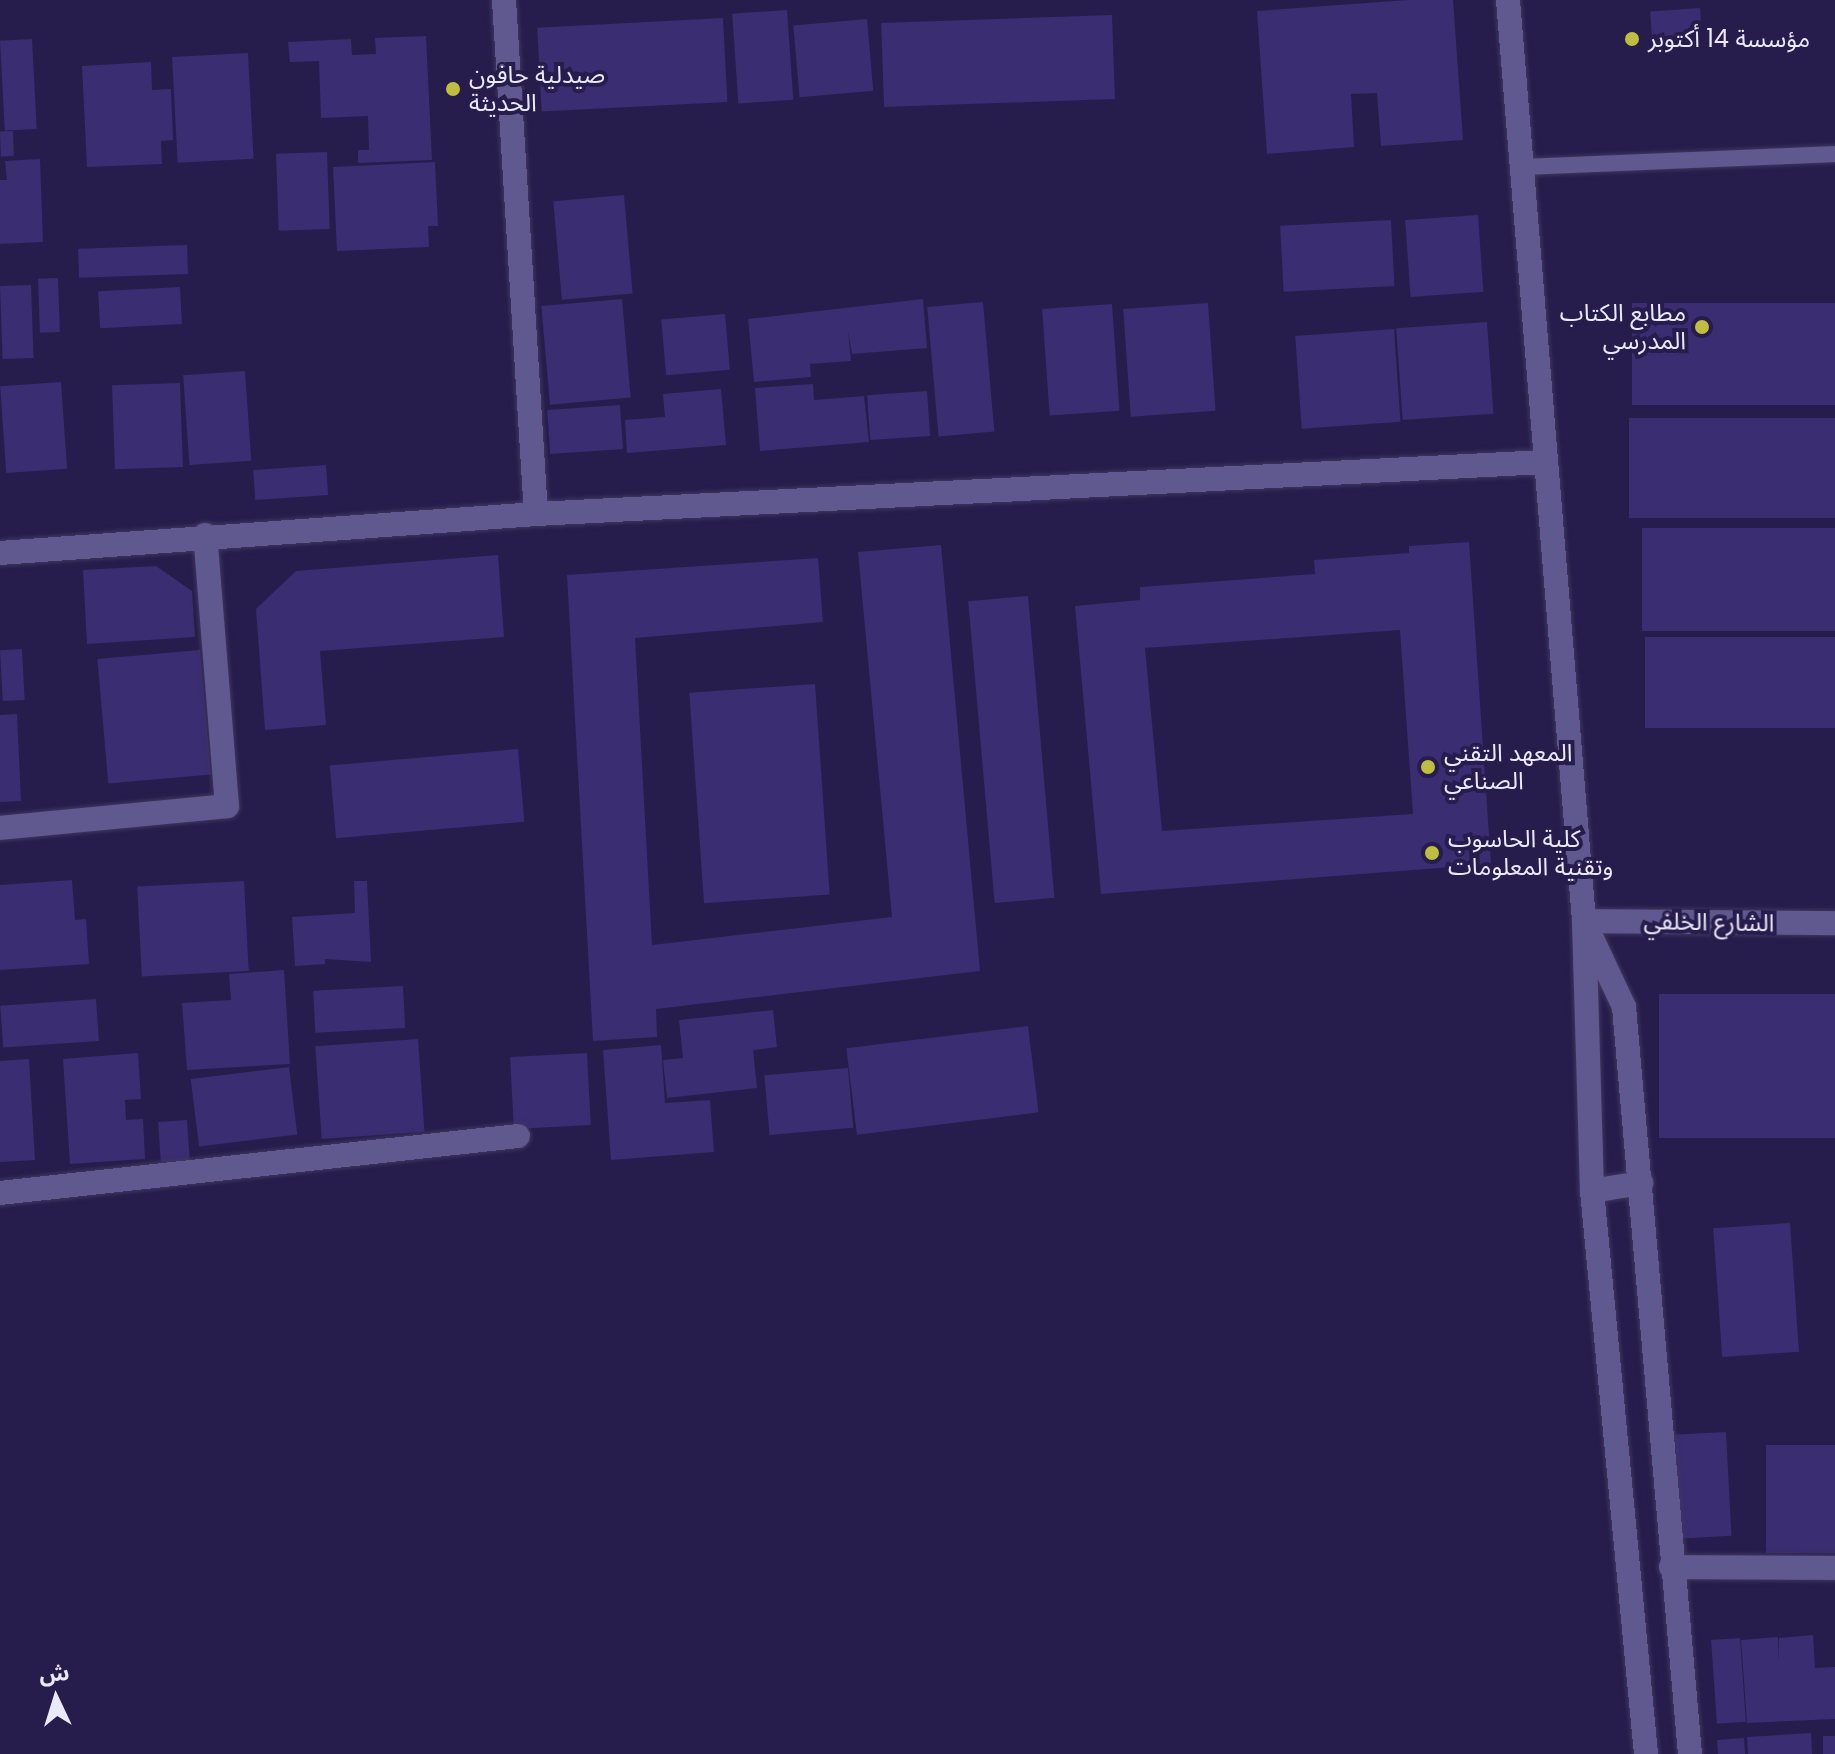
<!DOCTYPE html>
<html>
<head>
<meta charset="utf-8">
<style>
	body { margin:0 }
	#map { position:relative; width:1835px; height:1754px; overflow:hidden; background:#261d4c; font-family:Poppins,"Noto Sans Arabic",sans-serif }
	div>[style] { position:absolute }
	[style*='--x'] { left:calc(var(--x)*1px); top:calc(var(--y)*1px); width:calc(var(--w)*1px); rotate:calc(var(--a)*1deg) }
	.building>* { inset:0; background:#3a2d71; transform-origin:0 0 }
	.roads { filter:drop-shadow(0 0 2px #41365e) drop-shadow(0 0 2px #41365e) }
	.service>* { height:16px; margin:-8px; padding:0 8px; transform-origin:8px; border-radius:8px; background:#5f598f }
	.minor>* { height:24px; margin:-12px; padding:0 12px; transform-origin:12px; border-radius:12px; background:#5f598f }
	.tertiary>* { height:24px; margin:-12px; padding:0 12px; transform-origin:12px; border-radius:12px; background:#5f598f }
	.dots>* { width:22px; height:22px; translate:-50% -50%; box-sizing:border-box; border:4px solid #261d4c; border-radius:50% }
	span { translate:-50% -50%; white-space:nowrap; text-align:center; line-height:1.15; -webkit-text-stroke:8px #261d4c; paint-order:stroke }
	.poi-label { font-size:24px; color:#eae9fc }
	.left { translate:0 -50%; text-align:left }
	.right { translate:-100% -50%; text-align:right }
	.street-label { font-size:24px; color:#eae9fc }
	.north { position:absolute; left:16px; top:1658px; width:80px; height:80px; -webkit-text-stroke:6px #261d4c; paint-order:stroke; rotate:356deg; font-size:22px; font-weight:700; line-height:32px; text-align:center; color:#eae9fc }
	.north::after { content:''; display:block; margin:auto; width:28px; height:36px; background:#eae9fc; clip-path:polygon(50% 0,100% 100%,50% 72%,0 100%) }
</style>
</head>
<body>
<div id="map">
	<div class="building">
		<i style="clip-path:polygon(1408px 0,1453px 0,1463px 140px,1381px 146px,1377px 93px,1351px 94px,1354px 147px,1267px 154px,1257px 11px)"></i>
		<i style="left:1700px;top:8px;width:29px;height:50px;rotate:86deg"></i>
		<i style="left:787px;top:10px;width:90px;height:55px;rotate:86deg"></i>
		<i style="left:1112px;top:15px;width:84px;height:231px;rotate:88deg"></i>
		<i style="left:723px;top:18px;width:84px;height:186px;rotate:87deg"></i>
		<i style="left:867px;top:19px;width:72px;height:74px;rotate:85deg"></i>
		<i style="clip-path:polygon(426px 36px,432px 160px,358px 163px,358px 150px,369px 150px,368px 116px,321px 118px,319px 61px,290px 62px,288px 42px,351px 39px,352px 55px,376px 54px,375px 38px)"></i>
		<i style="left:32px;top:39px;width:90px;height:32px;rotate:87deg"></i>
		<i style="left:248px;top:53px;width:106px;height:76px;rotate:87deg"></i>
		<i style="clip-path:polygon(151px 62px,152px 90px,171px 89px,173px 140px,161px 141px,162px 164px,87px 167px,82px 66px)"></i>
		<i style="left:13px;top:131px;width:25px;height:13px;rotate:88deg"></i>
		<i style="left:327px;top:152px;width:77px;height:51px;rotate:88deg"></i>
		<i style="clip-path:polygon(40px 159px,43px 242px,0 244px,0 180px,7px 180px,5px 161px)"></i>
		<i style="clip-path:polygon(435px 162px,438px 226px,428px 226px,429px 247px,337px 251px,333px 167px)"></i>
		<i style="left:624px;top:195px;width:99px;height:71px;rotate:85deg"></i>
		<i style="left:1478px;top:215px;width:77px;height:73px;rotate:86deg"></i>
		<i style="left:1391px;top:220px;width:66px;height:111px;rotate:87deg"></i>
		<i style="left:187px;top:245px;width:29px;height:109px;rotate:88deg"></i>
		<i style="left:58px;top:278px;width:54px;height:20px;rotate:88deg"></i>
		<i style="left:31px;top:285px;width:73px;height:31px;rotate:88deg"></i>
		<i style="left:180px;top:287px;width:37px;height:82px;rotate:87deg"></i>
		<i style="left:622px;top:299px;width:99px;height:81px;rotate:85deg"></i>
		<i style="clip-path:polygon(923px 299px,927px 348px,852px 354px,848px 331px,851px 361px,810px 364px,811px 377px,754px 382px,748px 319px)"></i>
		<i style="left:983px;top:302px;width:130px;height:56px;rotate:85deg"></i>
		<i style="left:1208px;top:303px;width:108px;height:85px;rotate:86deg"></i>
		<i style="left:1835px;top:303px;width:102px;height:203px;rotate:90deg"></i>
		<i style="left:1112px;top:304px;width:107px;height:70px;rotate:86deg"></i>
		<i style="left:725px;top:314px;width:56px;height:64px;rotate:85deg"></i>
		<i style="left:1487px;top:322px;width:92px;height:91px;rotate:86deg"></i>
		<i style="left:1394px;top:329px;width:93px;height:99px;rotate:86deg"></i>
		<i style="left:245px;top:371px;width:90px;height:62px;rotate:86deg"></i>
		<i style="left:61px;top:382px;width:87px;height:61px;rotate:86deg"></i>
		<i style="left:180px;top:383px;width:84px;height:68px;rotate:88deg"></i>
		<i style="clip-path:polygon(813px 384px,814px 400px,864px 396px,869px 442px,760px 451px,755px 388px)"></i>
		<i style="clip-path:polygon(721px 389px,726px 445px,627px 453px,625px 420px,665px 417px,663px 394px)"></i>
		<i style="left:927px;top:391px;width:45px;height:60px;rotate:86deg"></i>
		<i style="left:620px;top:405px;width:44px;height:73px;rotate:86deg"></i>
		<i style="left:1835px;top:418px;width:100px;height:206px;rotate:90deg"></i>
		<i style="left:326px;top:465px;width:30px;height:73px;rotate:86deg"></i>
		<i style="left:1835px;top:528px;width:103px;height:193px;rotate:90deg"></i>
		<i style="clip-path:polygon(evenodd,1469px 542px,1491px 864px,1101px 894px,1075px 606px,1140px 600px,1140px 587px,1315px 574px,1314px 560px,1409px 553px,1409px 546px,1469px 542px,1400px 630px,1413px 814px,1162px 831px,1145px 648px,1400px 630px)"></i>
		<i style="clip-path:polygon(941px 545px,980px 971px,656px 1009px,657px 1037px,593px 1041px,567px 575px,818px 558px,823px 622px,635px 638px,652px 945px,892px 917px,858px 552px)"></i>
		<i style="clip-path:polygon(498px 555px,504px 637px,320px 651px,326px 725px,265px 730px,256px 609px,296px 571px)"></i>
		<i style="clip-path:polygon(156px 566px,192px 591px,195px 637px,87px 644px,83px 570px)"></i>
		<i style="left:1028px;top:596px;width:303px;height:60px;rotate:85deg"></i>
		<i style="left:1835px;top:637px;width:91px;height:190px;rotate:90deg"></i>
		<i style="left:22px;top:649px;width:51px;height:22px;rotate:87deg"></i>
		<i style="left:200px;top:650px;width:125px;height:103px;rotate:85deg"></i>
		<i style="left:815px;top:684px;width:211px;height:126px;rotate:86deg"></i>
		<i style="clip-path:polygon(17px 714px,21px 801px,0 802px,0 715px)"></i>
		<i style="left:518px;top:749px;width:73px;height:189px;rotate:85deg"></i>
		<i style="clip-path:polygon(72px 880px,75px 920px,86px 919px,89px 964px,0 970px,0 885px)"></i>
		<i style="left:244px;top:881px;width:90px;height:107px;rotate:87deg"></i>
		<i style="clip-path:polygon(354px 881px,367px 881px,371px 962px,325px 959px,325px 964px,295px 966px,292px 917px,355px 913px)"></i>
		<i style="clip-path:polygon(284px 970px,290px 1064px,187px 1070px,182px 1003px,231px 1000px,229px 974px)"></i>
		<i style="left:403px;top:986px;width:42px;height:90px;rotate:87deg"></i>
		<i style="left:1835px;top:994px;width:144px;height:176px;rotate:90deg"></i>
		<i style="left:96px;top:999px;width:42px;height:96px;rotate:86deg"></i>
		<i style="clip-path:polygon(773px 1010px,777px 1047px,753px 1050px,757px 1088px,667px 1098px,663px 1060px,683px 1058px,679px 1020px)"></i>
		<i style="left:1028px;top:1026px;width:87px;height:183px;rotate:83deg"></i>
		<i style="left:418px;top:1039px;width:93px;height:103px;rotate:86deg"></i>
		<i style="clip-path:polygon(661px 1045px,665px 1103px,710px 1100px,714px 1152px,611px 1160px,603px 1050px)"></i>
		<i style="clip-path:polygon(138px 1053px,141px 1099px,125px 1100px,126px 1120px,143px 1119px,145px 1159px,70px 1164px,63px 1059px)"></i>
		<i style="left:587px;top:1053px;width:72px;height:77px;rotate:87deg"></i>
		<i style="clip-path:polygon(29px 1059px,35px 1160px,0 1162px,0 1061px)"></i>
		<i style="left:289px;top:1067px;width:68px;height:99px;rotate:83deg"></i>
		<i style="left:848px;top:1068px;width:60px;height:84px;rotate:85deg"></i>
		<i style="left:187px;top:1120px;width:41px;height:29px;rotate:86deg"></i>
		<i style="left:1790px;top:1223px;width:129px;height:77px;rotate:86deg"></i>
		<i style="left:1726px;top:1432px;width:104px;height:59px;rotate:87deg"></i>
		<i style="left:1835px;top:1445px;width:108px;height:69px;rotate:90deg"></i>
		<i style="clip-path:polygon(1813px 1635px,1815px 1668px,1835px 1667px,1835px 1719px,1747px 1723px,1741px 1640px,1778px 1637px,1779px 1662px,1779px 1638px)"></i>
		<i style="left:1740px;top:1638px;width:84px;height:29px;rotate:86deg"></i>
		<i style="clip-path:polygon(1811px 1733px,1812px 1754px,1748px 1754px,1747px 1737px)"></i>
		<i style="left:1835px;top:1736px;width:18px;height:12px;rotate:90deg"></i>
		<i style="left:1744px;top:1738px;width:16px;height:27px;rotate:86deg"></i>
	</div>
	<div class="roads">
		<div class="service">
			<i style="--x:1525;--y:167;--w:310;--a:-2.4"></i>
		</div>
		<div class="minor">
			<i style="--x:504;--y:0;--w:515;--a:86.44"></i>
			<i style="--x:0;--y:553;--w:537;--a:-4.16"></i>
			<i style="--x:536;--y:514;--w:1011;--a:-2.95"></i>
			<i style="--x:0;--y:828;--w:228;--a:-5.5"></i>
			<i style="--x:227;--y:806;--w:272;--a:-94.6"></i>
			<i style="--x:0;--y:1193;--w:521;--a:-6.28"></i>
			<i style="--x:1671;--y:1567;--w:164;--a:0.3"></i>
		</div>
		<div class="tertiary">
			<i style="--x:1508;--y:0;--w:924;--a:85.28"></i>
			<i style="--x:1584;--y:921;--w:270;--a:88.3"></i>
			<i style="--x:1592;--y:1191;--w:566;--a:84.52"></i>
			<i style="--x:1584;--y:921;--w:251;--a:0.5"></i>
			<i style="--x:1588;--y:930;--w:85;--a:64.9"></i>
			<i style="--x:1624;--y:1007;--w:750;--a:84.95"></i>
			<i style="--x:1592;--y:1191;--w:50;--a:-9.3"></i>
		</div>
	</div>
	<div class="dots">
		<i style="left:1632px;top:39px;background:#c0be41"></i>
		<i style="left:453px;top:89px;background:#c0be41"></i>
		<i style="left:1702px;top:327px;background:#c0be41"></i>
		<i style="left:1428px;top:767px;background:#c0be41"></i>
		<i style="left:1432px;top:853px;background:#c0be41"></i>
	</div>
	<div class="poi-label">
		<span class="left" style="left:1648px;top:39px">مؤسسة 14 أكتوبر</span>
		<span class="left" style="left:469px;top:89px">صيدلية حافون<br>الحديثة</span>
		<span class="right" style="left:1686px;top:327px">مطابع الكتاب<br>المدرسي</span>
		<span class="left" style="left:1444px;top:767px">المعهد التقني<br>الصناعي</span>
		<span class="left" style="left:1448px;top:853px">كلية الحاسوب<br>وتقنية المعلومات</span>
	</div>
	<div class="street-label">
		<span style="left:1709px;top:922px;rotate:1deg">الشارع الخلفي</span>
	</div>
	<div class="north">ش</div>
</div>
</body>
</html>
